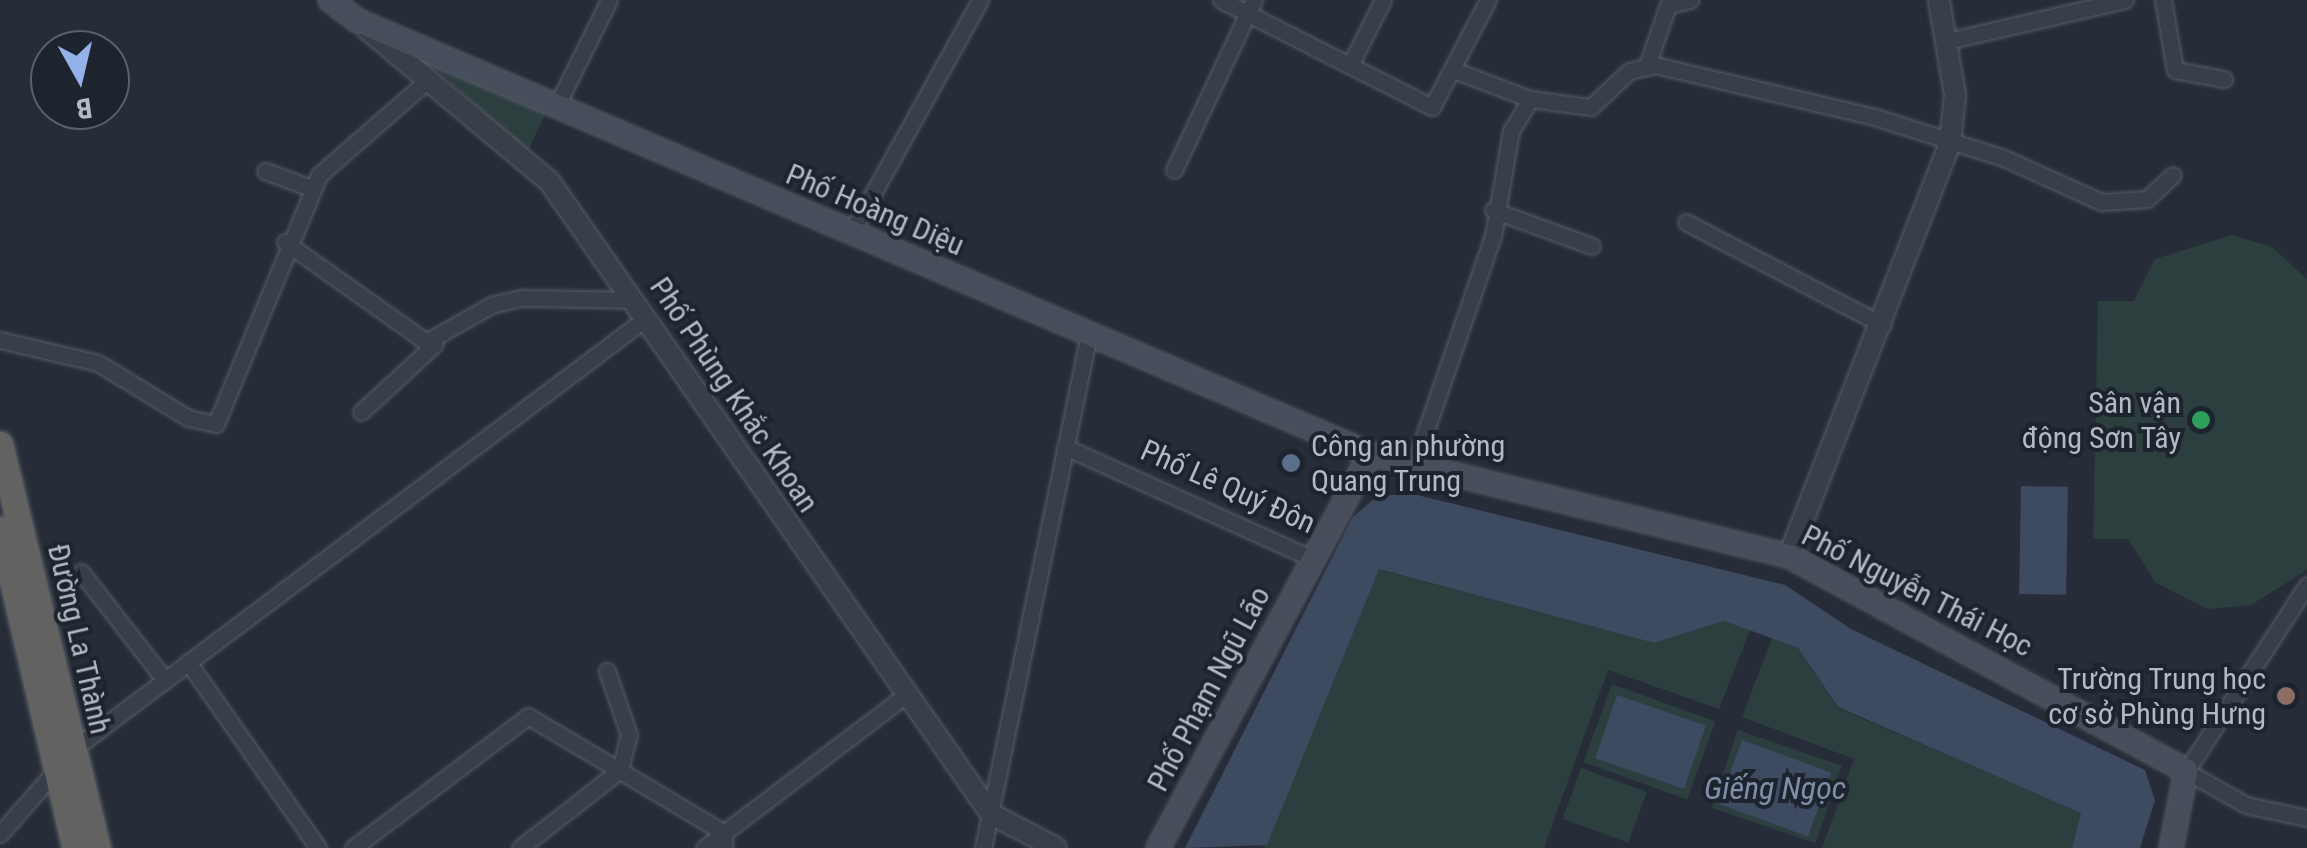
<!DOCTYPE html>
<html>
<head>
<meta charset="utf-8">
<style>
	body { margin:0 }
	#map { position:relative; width:2307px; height:848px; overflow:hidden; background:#262d38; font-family:"Roboto Condensed",sans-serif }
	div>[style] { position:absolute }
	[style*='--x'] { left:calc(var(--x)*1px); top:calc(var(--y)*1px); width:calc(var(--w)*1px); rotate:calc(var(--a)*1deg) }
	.green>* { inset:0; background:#2d3e3f; transform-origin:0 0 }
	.water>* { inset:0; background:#3d4a5f; transform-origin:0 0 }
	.roads { filter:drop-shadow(0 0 2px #575d67) drop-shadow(0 0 2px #575d67) }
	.minor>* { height:15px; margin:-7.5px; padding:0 7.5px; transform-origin:7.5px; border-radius:7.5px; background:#393f49 }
	.tertiary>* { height:20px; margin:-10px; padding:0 10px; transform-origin:10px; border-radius:10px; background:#393f49 }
	.secondary>* { height:22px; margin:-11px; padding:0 11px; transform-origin:11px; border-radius:11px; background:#484e5b }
	.trunk>* { height:25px; margin:-12.5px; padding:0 12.5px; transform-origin:12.5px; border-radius:12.5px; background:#626260 }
	.dots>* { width:28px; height:28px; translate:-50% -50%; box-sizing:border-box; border:5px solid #1e242e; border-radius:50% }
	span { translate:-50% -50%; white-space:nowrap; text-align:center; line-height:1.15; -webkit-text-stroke:8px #1e242e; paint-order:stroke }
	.street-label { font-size:30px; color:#b4bac5 }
	.poi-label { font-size:30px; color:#b4bac5 }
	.right { translate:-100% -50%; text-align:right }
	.left { translate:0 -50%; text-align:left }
	.water-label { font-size:32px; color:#808fa9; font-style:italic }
	.north { position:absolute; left:30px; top:30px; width:100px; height:100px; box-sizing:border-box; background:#1e242e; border:2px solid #5a606a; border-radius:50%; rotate:172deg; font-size:28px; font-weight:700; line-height:40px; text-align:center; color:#b4bac5 }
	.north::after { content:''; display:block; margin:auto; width:35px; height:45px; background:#94b1ea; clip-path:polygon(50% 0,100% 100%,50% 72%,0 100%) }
</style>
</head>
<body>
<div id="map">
	<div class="green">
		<i style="clip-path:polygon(426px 60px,547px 110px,528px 151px)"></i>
		<i style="clip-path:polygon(2232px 235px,2272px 247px,2307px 279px,2307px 570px,2251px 605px,2207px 609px,2155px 582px,2128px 539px,2093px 539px,2098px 301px,2134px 301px,2155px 259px)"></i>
		<i style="clip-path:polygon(1378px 569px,1654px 643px,1724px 621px,1750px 630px,1719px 709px,1608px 670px,1544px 848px,1263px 848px)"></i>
		<i style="clip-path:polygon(1772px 638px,1798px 648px,1838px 708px,2082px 813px,2072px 848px,1822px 848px,1854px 759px,1742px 717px)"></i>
		<i style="left:1612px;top:684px;width:110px;height:83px;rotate:20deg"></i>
		<i style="left:1738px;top:730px;width:110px;height:82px;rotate:19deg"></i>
		<i style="left:1581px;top:768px;width:70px;height:54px;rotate:20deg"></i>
	</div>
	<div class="water">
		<i style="left:2021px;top:486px;width:47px;height:108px;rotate:1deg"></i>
		<i style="clip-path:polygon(1409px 493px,1785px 585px,1851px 629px,2145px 770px,2155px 800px,2140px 848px,2072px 848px,2081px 813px,1838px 707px,1798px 648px,1760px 634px,1724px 621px,1654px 643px,1379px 569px,1267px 845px,1185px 848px,1352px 518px,1376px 497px)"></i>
		<i style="left:1617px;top:695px;width:94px;height:67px;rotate:19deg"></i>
		<i style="left:1742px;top:740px;width:95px;height:68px;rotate:20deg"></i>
	</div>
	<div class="roads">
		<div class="minor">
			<i style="--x:1221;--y:0;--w:237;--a:26.9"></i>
			<i style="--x:1432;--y:107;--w:121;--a:-62.4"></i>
			<i style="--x:2163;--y:0;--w:71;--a:80.3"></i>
			<i style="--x:2175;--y:70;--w:50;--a:10.4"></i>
			<i style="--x:1947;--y:41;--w:183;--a:-13"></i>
			<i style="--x:1350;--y:65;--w:73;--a:-63.1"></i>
			<i style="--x:1647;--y:66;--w:65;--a:-71"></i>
			<i style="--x:1668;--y:5;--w:23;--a:-13"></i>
			<i style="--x:1454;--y:70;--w:81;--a:20.9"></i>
			<i style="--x:556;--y:107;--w:119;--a:-63.6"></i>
			<i style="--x:1174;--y:170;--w:188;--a:-64.8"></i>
			<i style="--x:265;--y:171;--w:49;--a:20.3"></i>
			<i style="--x:1493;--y:210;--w:105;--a:20"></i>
			<i style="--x:1686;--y:222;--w:222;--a:27.6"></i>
			<i style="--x:851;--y:233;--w:266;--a:-61"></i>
			<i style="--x:285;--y:242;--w:173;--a:35.3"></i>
			<i style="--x:426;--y:342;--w:75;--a:-29.6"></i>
			<i style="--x:491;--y:305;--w:32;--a:-13"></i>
			<i style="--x:522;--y:298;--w:111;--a:1"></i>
			<i style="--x:0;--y:340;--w:101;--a:13.2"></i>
			<i style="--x:98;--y:363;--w:105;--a:31.4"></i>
			<i style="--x:188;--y:418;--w:29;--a:12"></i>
			<i style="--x:216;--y:424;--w:269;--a:-67.5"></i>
			<i style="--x:319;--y:175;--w:145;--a:-41.1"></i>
			<i style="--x:361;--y:412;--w:100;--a:-42.6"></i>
			<i style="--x:1065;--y:447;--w:272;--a:24.3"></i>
			<i style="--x:1414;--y:465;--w:242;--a:-71"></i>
			<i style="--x:1493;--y:236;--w:107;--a:-80.3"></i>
			<i style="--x:1511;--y:131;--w:37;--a:-59"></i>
			<i style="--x:1530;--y:99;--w:62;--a:7.5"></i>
			<i style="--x:1591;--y:107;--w:52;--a:-43.5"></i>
			<i style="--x:1629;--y:71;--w:27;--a:-13"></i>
			<i style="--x:1655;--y:65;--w:226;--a:13.3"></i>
			<i style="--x:1875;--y:117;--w:135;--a:17.6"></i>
			<i style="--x:2004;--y:158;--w:107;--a:24.4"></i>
			<i style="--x:2101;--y:202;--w:46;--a:-3.7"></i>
			<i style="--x:2147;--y:199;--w:35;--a:-43"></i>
			<i style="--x:81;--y:572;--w:137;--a:52.1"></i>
			<i style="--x:2307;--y:585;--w:222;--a:123"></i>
			<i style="--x:2186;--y:771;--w:69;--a:29.5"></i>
			<i style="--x:2246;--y:805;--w:62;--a:12"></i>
			<i style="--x:188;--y:662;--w:227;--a:55"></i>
			<i style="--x:71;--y:751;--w:720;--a:-36.98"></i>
			<i style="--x:0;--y:834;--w:84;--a:-48.9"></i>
			<i style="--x:353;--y:848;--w:219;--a:-37"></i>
			<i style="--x:528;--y:716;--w:228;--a:30.8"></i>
			<i style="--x:724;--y:833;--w:15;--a:90"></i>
			<i style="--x:520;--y:848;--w:127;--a:-38"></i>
			<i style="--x:620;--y:770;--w:36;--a:-76"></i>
			<i style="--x:629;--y:735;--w:68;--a:-109"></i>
			<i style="--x:704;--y:848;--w:250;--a:-37.2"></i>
			<i style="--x:983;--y:848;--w:525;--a:-78.35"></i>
		</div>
		<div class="tertiary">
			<i style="--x:367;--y:29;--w:237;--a:39.9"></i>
			<i style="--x:549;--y:181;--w:772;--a:55.07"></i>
			<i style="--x:991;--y:814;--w:73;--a:27.6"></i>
			<i style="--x:1789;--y:556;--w:442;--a:-68.7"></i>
			<i style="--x:1950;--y:144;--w:49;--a:-84.2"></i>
			<i style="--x:1955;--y:95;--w:96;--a:-99.6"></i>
		</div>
		<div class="secondary">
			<i style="--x:330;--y:0;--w:35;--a:37"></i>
			<i style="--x:358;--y:21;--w:1101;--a:23.16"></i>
			<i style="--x:1370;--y:454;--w:431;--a:13.7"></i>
			<i style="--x:1789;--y:556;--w:451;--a:28.4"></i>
			<i style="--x:2186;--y:771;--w:78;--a:101"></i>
			<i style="--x:1158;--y:848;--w:447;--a:-61.7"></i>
		</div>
		<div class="trunk">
			<i style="--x:0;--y:444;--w:416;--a:76.4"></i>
			<i style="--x:0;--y:529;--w:328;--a:76.8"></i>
		</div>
	</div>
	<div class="dots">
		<i style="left:2201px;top:420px;background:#2e9e5b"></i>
		<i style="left:1291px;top:463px;background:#5c6f8a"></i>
		<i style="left:2286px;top:696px;background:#8d6e63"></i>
	</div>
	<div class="street-label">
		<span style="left:875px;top:210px;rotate:23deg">Phố Hoàng Diệu</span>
		<span style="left:734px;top:395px;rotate:56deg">Phố Phùng Khắc Khoan</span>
		<span style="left:1228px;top:487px;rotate:24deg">Phố Lê Quý Đôn</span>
		<span style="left:1917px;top:591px;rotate:27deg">Phố Nguyễn Thái Học</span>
		<span style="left:79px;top:639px;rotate:77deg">Đường La Thành</span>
		<span style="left:1209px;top:689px;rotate:-62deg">Phố Phạm Ngũ Lão</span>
	</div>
	<div class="poi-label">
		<span class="right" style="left:2181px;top:420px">Sân vận<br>động Sơn Tây</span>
		<span class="left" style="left:1311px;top:463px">Công an phường<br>Quang Trung</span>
		<span class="right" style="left:2266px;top:696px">Trường Trung học<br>cơ sở Phùng Hưng</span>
	</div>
	<div class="water-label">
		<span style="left:1775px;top:788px">Giếng Ngọc</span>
	</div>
	<div class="north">B</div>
</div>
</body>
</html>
